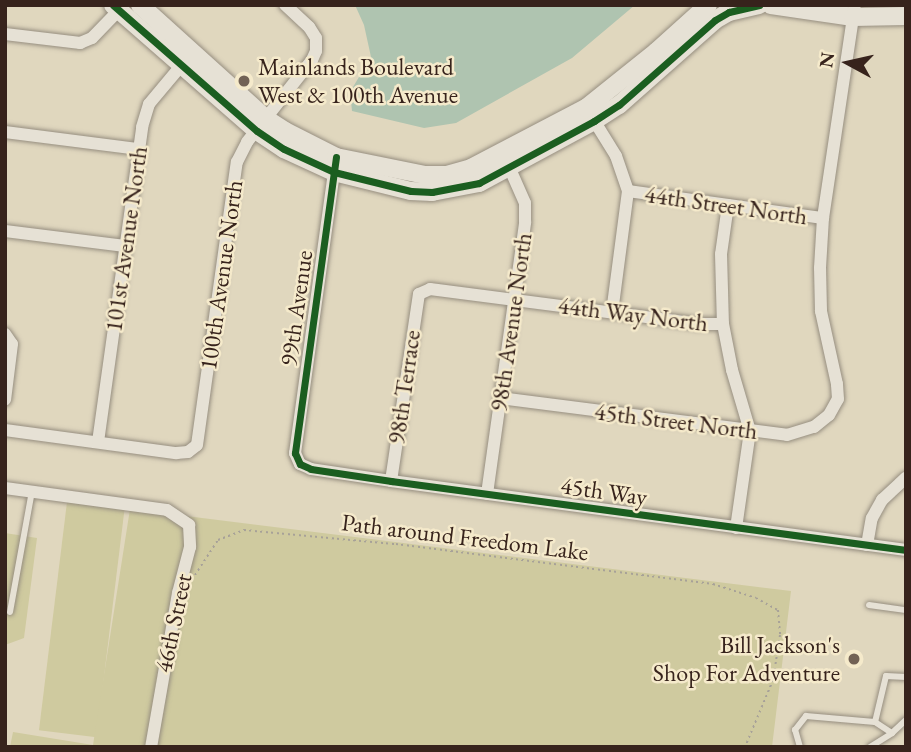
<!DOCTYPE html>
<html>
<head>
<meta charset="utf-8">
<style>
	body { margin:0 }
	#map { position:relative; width:911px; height:752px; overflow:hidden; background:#e0d7be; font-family:"EB Garamond",serif }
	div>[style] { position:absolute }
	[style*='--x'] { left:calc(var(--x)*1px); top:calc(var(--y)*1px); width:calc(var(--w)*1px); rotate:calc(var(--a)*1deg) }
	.green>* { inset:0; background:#cfca9f; transform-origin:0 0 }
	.water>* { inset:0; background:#afc4b0 }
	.path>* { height:2px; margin-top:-1px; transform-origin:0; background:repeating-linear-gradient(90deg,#a7a198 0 2px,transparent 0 5.5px) }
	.roads { filter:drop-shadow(0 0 2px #968e80) drop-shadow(0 0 2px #968e80) }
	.lane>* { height:6px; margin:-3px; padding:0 3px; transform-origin:3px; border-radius:3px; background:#e6e1d5 }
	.street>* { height:12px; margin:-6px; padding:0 6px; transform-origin:6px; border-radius:6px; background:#e6e1d5 }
	.secondary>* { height:18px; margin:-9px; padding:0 9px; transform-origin:9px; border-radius:9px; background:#e6e1d5 }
	.cycleway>* { height:7px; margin:-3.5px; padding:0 3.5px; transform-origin:3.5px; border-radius:3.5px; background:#1b5e20 }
	.dots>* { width:19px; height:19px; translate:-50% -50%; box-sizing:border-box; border:4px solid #f5eacb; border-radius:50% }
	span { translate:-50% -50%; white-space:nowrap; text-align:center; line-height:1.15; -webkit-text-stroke:5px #f5eacb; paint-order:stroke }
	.poi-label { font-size:24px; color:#37231c }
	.left { translate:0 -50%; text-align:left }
	.right { translate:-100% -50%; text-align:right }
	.street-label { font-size:24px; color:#37231c }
	.frame { position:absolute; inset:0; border:7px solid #37231c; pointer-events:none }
	.north { position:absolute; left:813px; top:28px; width:70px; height:70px; -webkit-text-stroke:5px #f5eacb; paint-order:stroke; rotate:278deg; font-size:19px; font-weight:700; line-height:28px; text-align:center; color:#37231c }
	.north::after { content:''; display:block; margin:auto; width:24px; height:32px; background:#37231c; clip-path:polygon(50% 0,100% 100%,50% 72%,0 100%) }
</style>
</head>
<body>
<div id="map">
	<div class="green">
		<i style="left:67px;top:502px;width:58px;height:230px;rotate:7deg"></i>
		<i style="clip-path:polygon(130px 509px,791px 591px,772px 747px,10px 747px,13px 732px,93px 745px)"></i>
		<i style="clip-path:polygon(5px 533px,37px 538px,24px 638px,5px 645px)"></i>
	</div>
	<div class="water">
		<i style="clip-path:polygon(355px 5px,635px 5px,572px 58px,456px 123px,424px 128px,352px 111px,350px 92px,371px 57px,364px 25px)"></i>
	</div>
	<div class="path">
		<i style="--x:195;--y:575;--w:42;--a:-56.7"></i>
		<i style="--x:218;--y:540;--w:28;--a:-21"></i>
		<i style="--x:244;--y:530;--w:153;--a:5.3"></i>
		<i style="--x:396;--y:544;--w:320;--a:7.2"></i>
		<i style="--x:713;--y:584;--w:45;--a:18"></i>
		<i style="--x:756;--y:598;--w:25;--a:29"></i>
		<i style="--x:778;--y:610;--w:25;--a:85"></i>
		<i style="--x:780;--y:635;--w:46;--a:98.8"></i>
		<i style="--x:773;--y:680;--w:73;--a:112.7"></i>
	</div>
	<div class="roads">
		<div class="lane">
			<i style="--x:869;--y:605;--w:37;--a:8"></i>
			<i style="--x:10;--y:612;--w:123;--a:-79.7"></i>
			<i style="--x:906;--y:677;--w:20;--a:-177"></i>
			<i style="--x:886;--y:676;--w:47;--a:103.4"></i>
			<i style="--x:875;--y:722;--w:20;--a:33"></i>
			<i style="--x:892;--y:733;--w:19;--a:-43"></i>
			<i style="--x:800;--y:747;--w:18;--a:-106"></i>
			<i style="--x:795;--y:730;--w:18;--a:-52"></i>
			<i style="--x:806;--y:716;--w:69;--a:5"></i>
			<i style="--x:870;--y:747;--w:26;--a:-32"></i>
		</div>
		<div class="street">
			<i style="--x:5;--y:34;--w:76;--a:6.8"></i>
			<i style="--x:80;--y:43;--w:13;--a:-23"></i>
			<i style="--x:92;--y:38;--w:45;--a:-45.9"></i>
			<i style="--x:590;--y:114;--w:49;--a:58.2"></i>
			<i style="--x:616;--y:156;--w:37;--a:71"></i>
			<i style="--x:628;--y:191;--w:122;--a:97.5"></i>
			<i style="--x:5;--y:132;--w:133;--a:7.3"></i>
			<i style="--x:335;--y:165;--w:291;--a:97.9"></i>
			<i style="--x:295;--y:453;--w:12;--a:66"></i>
			<i style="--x:300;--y:464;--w:12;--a:24"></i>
			<i style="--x:311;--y:469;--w:81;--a:8.5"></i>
			<i style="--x:391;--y:481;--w:520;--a:7.63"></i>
			<i style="--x:628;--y:191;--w:197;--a:7.9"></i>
			<i style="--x:728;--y:205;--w:49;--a:98.1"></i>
			<i style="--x:721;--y:254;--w:70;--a:88.4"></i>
			<i style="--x:723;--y:324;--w:47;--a:78.9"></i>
			<i style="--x:732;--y:370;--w:64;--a:73.6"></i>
			<i style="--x:750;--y:431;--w:98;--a:98.2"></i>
			<i style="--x:5;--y:231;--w:121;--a:7.1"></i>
			<i style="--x:5;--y:334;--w:12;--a:55"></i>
			<i style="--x:12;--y:344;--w:56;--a:97.1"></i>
			<i style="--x:500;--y:398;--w:289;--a:7.3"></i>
			<i style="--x:787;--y:435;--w:28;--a:-17"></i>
			<i style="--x:814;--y:427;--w:19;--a:-39"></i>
			<i style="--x:829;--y:415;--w:18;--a:-61"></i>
			<i style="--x:838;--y:399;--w:15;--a:-94"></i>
			<i style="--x:837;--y:384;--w:75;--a:-102.4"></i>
			<i style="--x:821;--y:311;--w:43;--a:-91.3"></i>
			<i style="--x:820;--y:268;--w:50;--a:-86.6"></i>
			<i style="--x:823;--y:218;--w:215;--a:-81.5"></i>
			<i style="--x:5;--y:430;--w:173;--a:7.7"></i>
			<i style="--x:176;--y:453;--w:12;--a:-5"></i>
			<i style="--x:188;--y:452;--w:11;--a:-38"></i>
			<i style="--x:197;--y:445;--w:286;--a:-82"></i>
			<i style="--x:237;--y:162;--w:22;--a:-63"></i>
			<i style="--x:247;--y:142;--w:105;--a:-51.6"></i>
			<i style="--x:312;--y:60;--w:10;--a:-66"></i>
			<i style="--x:316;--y:51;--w:13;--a:-90"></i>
			<i style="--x:316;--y:38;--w:13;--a:-122"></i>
			<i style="--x:309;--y:27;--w:33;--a:-137"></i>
			<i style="--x:98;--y:442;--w:318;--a:-82"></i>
			<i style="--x:142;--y:127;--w:24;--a:-73"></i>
			<i style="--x:149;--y:104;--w:56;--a:-50.1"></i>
			<i style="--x:391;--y:481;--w:189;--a:-81.5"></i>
			<i style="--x:419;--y:294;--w:12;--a:-24"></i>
			<i style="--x:430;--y:289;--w:271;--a:7.4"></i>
			<i style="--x:699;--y:324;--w:24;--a:0"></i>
			<i style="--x:5;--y:488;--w:163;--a:7.7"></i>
			<i style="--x:167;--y:510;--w:27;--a:34"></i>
			<i style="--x:189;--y:525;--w:22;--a:87"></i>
			<i style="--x:190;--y:547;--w:48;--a:104.6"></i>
			<i style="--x:178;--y:593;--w:156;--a:99.9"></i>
			<i style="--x:487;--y:494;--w:275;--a:-82"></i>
			<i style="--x:525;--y:222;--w:19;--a:-90"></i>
			<i style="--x:525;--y:203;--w:47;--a:-113.8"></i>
			<i style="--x:867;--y:545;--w:27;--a:-80"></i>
			<i style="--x:872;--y:518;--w:21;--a:-61"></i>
			<i style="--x:882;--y:500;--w:33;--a:-43"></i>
		</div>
		<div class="secondary">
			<i style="--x:113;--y:5;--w:191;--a:41.2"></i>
			<i style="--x:257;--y:131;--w:32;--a:34"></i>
			<i style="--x:284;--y:149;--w:55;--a:24.7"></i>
			<i style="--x:334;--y:172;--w:79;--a:13.9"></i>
			<i style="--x:411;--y:191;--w:21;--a:3"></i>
			<i style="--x:432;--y:192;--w:48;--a:-10.8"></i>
			<i style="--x:479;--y:183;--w:131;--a:-28.3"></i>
			<i style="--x:594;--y:121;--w:30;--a:-33"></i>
			<i style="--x:619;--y:105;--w:128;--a:-41.5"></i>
			<i style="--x:715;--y:20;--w:16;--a:-30"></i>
			<i style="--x:729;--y:12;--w:31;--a:-13"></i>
			<i style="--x:140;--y:5;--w:169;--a:42.1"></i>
			<i style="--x:265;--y:118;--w:24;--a:33"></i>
			<i style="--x:285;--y:131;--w:57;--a:27"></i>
			<i style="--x:336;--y:157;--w:91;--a:11.4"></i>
			<i style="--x:425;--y:175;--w:22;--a:0"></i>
			<i style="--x:447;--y:175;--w:25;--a:-16"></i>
			<i style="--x:471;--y:168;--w:130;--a:-27.6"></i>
			<i style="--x:586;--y:108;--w:90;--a:-38.7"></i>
			<i style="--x:656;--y:52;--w:70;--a:-42.1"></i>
			<i style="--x:771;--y:5;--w:83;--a:8.3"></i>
			<i style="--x:853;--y:17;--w:53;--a:-1.1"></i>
		</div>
	</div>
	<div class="cycleway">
		<i style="--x:113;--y:5;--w:191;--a:41.2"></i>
		<i style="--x:257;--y:131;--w:32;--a:34"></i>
		<i style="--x:284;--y:149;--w:55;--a:24.7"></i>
		<i style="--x:334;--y:172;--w:79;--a:13.9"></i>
		<i style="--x:411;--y:191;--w:21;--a:3"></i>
		<i style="--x:432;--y:192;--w:48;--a:-10.8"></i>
		<i style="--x:479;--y:183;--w:131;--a:-28.3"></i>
		<i style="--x:594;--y:121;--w:30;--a:-33"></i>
		<i style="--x:619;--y:105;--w:128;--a:-41.5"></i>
		<i style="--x:715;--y:20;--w:16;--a:-30"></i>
		<i style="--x:729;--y:12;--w:31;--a:-13"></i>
		<i style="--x:336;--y:157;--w:299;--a:97.9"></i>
		<i style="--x:295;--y:453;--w:12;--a:66"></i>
		<i style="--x:300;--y:464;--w:12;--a:24"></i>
		<i style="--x:311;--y:469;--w:81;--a:8.5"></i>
		<i style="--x:391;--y:481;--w:520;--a:7.63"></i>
	</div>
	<div class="dots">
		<i style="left:244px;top:81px;background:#726255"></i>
		<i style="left:854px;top:659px;background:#726255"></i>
	</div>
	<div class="poi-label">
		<span class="left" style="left:258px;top:81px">Mainlands Boulevard<br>West &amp; 100th Avenue</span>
		<span class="right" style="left:840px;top:659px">Bill Jackson's<br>Shop For Adventure</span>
	</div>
	<div class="street-label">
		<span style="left:726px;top:205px;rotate:8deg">44th Street North</span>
		<span style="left:126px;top:239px;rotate:-82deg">101st Avenue North</span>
		<span style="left:221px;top:275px;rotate:-82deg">100th Avenue North</span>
		<span style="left:296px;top:308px;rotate:-82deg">99th Avenue</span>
		<span style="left:633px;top:314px;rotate:7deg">44th Way North</span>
		<span style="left:511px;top:322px;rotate:-82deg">98th Avenue North</span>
		<span style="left:404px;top:387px;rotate:-82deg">98th Terrace</span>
		<span style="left:676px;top:421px;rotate:7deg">45th Street North</span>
		<span style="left:604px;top:491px;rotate:8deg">45th Way</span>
		<span style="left:465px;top:537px;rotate:7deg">Path around Freedom Lake</span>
		<span style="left:173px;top:623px;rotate:-78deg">46th Street</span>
	</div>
	<div class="frame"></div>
	<div class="north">N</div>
</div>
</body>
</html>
